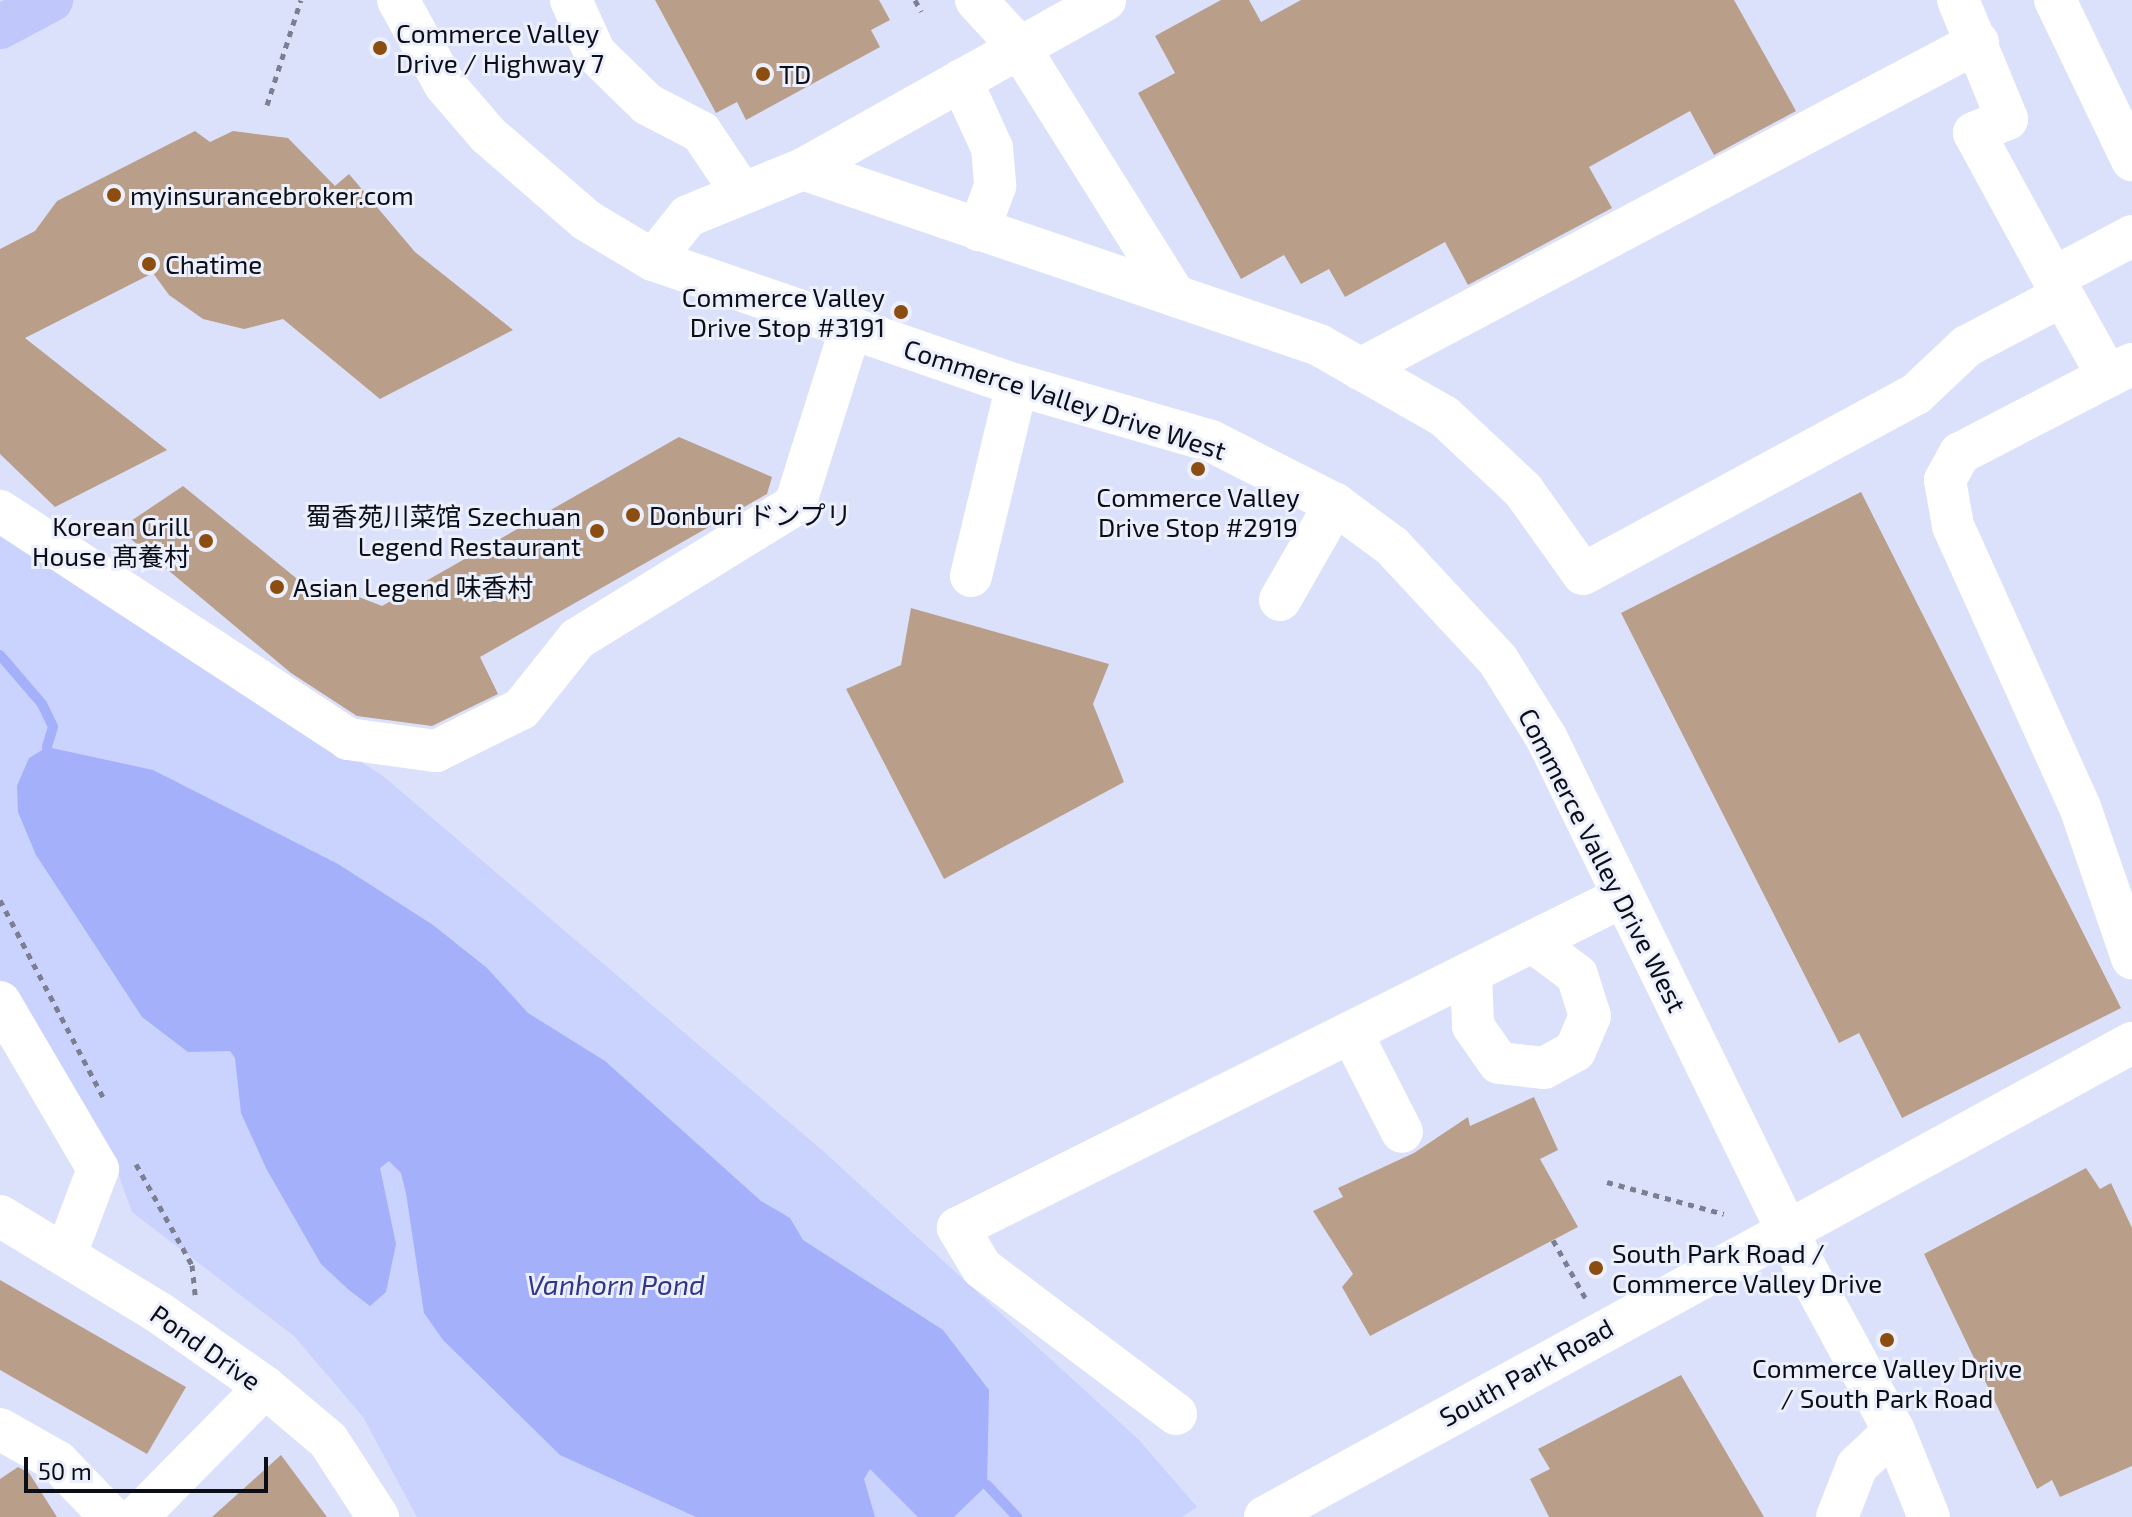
<!DOCTYPE html>
<html>
<head>
<meta charset="utf-8">
<style>
	body { margin:0 }
	#map { position:relative; width:2132px; height:1517px; overflow:hidden; background:#dce1fb; font-family:"Exo 2","Noto Sans SC","Noto Sans JP",sans-serif }
	div>[style] { position:absolute }
	[style*='--x'] { left:calc(var(--x)*1px); top:calc(var(--y)*1px); width:calc(var(--w)*1px); rotate:calc(var(--a)*1deg) }
	.green>* { inset:0; background:#cad2fe }
	.water>* { inset:0; background:#a5b0fa }
	.stream>* { height:10px; margin:-5px; padding:0 5px; transform-origin:5px; border-radius:5px; background:#a5b0fa }
	.building>* { inset:0; background:#b99e89 }
	.path>* { height:5px; margin-top:-2.5px; transform-origin:0; background:repeating-linear-gradient(90deg,#7b7f91 0 6px,transparent 0 12px) }
	.minor>* { height:42px; margin:-21px; padding:0 21px; transform-origin:21px; border-radius:21px; background:#fff }
	.major>* { height:44px; margin:-22px; padding:0 22px; transform-origin:22px; border-radius:22px; background:#bfc7fb }
	.dots>* { width:22px; height:22px; translate:-50% -50%; box-sizing:border-box; border:4px solid #eceffc; border-radius:50% }
	span { translate:-50% -50%; white-space:nowrap; text-align:center; line-height:1.15; -webkit-text-stroke:6px #eceffc; paint-order:stroke }
	.poi-label { font-size:26px; color:#0b0d17 }
	.left { translate:0 -50%; text-align:left }
	.right { translate:-100% -50%; text-align:right }
	.street-label { font-size:26px; color:#0b0d17 }
	.water-label { font-size:28px; color:#333589; font-style:italic }
	.scale { position:absolute; left:24px; top:1457px; width:244px; height:36px; box-sizing:border-box; border:4px solid #0b0d17; border-top:0; padding-left:10px; font-size:24px; line-height:28px; white-space:nowrap; color:#0b0d17; -webkit-text-stroke:6px #eceffc; paint-order:stroke }
</style>
</head>
<body>
<div id="map">
	<div class="green">
		<i style="clip-path:polygon(0 531px,383px 776px,822px 1150px,1138px 1439px,1197px 1507px,1182px 1517px,417px 1517px,363px 1417px,294px 1336px,132px 1212px,117px 1170px,0 979px)"></i>
	</div>
	<div class="water">
		<i style="clip-path:polygon(47px 747px,153px 770px,338px 864px,433px 925px,487px 968px,528px 1013px,605px 1061px,761px 1201px,790px 1218px,803px 1240px,943px 1330px,989px 1390px,987px 1485px,954px 1517px,918px 1517px,870px 1469px,864px 1479px,875px 1517px,696px 1517px,560px 1455px,443px 1340px,424px 1313px,406px 1193px,401px 1173px,389px 1161px,380px 1168px,396px 1244px,386px 1292px,370px 1306px,349px 1290px,321px 1264px,267px 1170px,241px 1113px,235px 1058px,230px 1051px,188px 1052px,142px 1017px,36px 855px,18px 812px,17px 786px,29px 758px)"></i>
	</div>
	<div class="stream">
		<i style="--x:0;--y:655;--w:65;--a:49.4"></i>
		<i style="--x:42;--y:704;--w:25;--a:64"></i>
		<i style="--x:53;--y:727;--w:21;--a:107"></i>
		<i style="--x:987;--y:1485;--w:44;--a:46.8"></i>
	</div>
	<div class="building">
		<i style="clip-path:polygon(655px 0,879px 0,890px 20px,871px 30px,880px 47px,746px 120px,737px 102px,716px 113px)"></i>
		<i style="clip-path:polygon(1221px 0,1249px 0,1261px 22px,1301px 0,1734px 0,1796px 111px,1714px 155px,1690px 111px,1589px 167px,1612px 208px,1468px 285px,1445px 242px,1345px 297px,1329px 269px,1301px 284px,1284px 255px,1241px 279px,1138px 93px,1175px 73px,1155px 36px)"></i>
		<i style="clip-path:polygon(195px 131px,210px 142px,233px 131px,288px 138px,335px 186px,349px 174px,415px 252px,513px 330px,380px 399px,283px 319px,244px 329px,203px 319px,169px 295px,153px 273px,25px 338px,167px 450px,55px 507px,0 454px,0 249px,35px 231px,57px 201px)"></i>
		<i style="clip-path:polygon(679px 437px,772px 477px,767px 494px,480px 657px,498px 694px,432px 726px,357px 716px,291px 673px,119px 529px,183px 486px,323px 600px,346px 592px,382px 606px)"></i>
		<i style="clip-path:polygon(1861px 492px,2121px 1008px,1902px 1118px,1859px 1033px,1839px 1043px,1621px 613px)"></i>
		<i style="clip-path:polygon(911px 608px,1109px 664px,1093px 704px,1124px 782px,944px 879px,846px 689px,901px 665px)"></i>
		<i style="clip-path:polygon(1534px 1097px,1558px 1150px,1540px 1159px,1578px 1227px,1370px 1336px,1342px 1287px,1353px 1274px,1313px 1211px,1343px 1197px,1338px 1188px,1414px 1153px,1468px 1117px,1470px 1126px)"></i>
		<i style="clip-path:polygon(2086px 1168px,2100px 1189px,2111px 1183px,2132px 1228px,2132px 1466px,2060px 1497px,2052px 1480px,2037px 1489px,1924px 1254px)"></i>
		<i style="clip-path:polygon(0 1280px,186px 1387px,147px 1454px,0 1370px)"></i>
		<i style="clip-path:polygon(1681px 1375px,1764px 1517px,1549px 1517px,1530px 1479px,1550px 1469px,1538px 1449px)"></i>
		<i style="clip-path:polygon(281px 1455px,327px 1517px,212px 1517px)"></i>
		<i style="clip-path:polygon(18px 1467px,29px 1473px,57px 1517px,0 1517px,0 1479px)"></i>
	</div>
	<div class="path">
		<i style="--x:915;--y:0;--w:13;--a:61"></i>
		<i style="--x:267;--y:105;--w:110;--a:-72.1"></i>
		<i style="--x:0;--y:900;--w:227;--a:62.4"></i>
		<i style="--x:136;--y:1164;--w:115;--a:61"></i>
		<i style="--x:192;--y:1265;--w:30;--a:84"></i>
		<i style="--x:1607;--y:1182;--w:121;--a:15.3"></i>
		<i style="--x:1553;--y:1240;--w:68;--a:60.8"></i>
	</div>
	<div class="minor">
		<i style="--x:398;--y:0;--w:97;--a:61.1"></i>
		<i style="--x:445;--y:85;--w:66;--a:49.3"></i>
		<i style="--x:488;--y:135;--w:130;--a:40.9"></i>
		<i style="--x:586;--y:220;--w:78;--a:30.8"></i>
		<i style="--x:653;--y:260;--w:385;--a:19"></i>
		<i style="--x:1017;--y:385;--w:202;--a:16.1"></i>
		<i style="--x:1211;--y:441;--w:139;--a:26.9"></i>
		<i style="--x:1335;--y:504;--w:71;--a:36.4"></i>
		<i style="--x:1392;--y:546;--w:156;--a:47.1"></i>
		<i style="--x:1498;--y:660;--w:91;--a:58.1"></i>
		<i style="--x:1546;--y:737;--w:588;--a:63.96"></i>
		<i style="--x:1804;--y:1265;--w:189;--a:61.5"></i>
		<i style="--x:1894;--y:1431;--w:93;--a:67.9"></i>
		<i style="--x:571;--y:0;--w:58;--a:65.6"></i>
		<i style="--x:595;--y:53;--w:73;--a:44.4"></i>
		<i style="--x:647;--y:104;--w:61;--a:27.4"></i>
		<i style="--x:701;--y:132;--w:70;--a:56.1"></i>
		<i style="--x:976;--y:0;--w:64;--a:47.5"></i>
		<i style="--x:1019;--y:47;--w:294;--a:57.9"></i>
		<i style="--x:1958;--y:0;--w:129;--a:67.6"></i>
		<i style="--x:2007;--y:119;--w:36;--a:157"></i>
		<i style="--x:1974;--y:133;--w:165;--a:61.4"></i>
		<i style="--x:2053;--y:278;--w:89;--a:-28"></i>
		<i style="--x:2055;--y:0;--w:178;--a:64.3"></i>
		<i style="--x:961;--y:80;--w:75;--a:65.5"></i>
		<i style="--x:992;--y:148;--w:38;--a:85"></i>
		<i style="--x:995;--y:186;--w:47;--a:110"></i>
		<i style="--x:803;--y:169;--w:545;--a:18.83"></i>
		<i style="--x:1319;--y:345;--w:145;--a:29.7"></i>
		<i style="--x:1445;--y:417;--w:107;--a:43.1"></i>
		<i style="--x:1523;--y:490;--w:103;--a:54.5"></i>
		<i style="--x:1583;--y:574;--w:379;--a:-28.4"></i>
		<i style="--x:1916;--y:394;--w:70;--a:-43.3"></i>
		<i style="--x:1967;--y:346;--w:107;--a:-27.8"></i>
		<i style="--x:653;--y:260;--w:56;--a:-51.5"></i>
		<i style="--x:688;--y:216;--w:124;--a:-22.2"></i>
		<i style="--x:803;--y:169;--w:346;--a:-29.2"></i>
		<i style="--x:2053;--y:278;--w:113;--a:60.9"></i>
		<i style="--x:2132;--y:364;--w:194;--a:152.6"></i>
		<i style="--x:1960;--y:453;--w:31;--a:119"></i>
		<i style="--x:1945;--y:480;--w:47;--a:80.1"></i>
		<i style="--x:1953;--y:526;--w:308;--a:65.7"></i>
		<i style="--x:2080;--y:807;--w:160;--a:71"></i>
		<i style="--x:1360;--y:369;--w:699;--a:-27.88"></i>
		<i style="--x:0;--y:511;--w:416;--a:33.2"></i>
		<i style="--x:348;--y:739;--w:89;--a:7.8"></i>
		<i style="--x:436;--y:751;--w:95;--a:-26.3"></i>
		<i style="--x:521;--y:709;--w:90;--a:-51.3"></i>
		<i style="--x:577;--y:639;--w:256;--a:-31.6"></i>
		<i style="--x:795;--y:505;--w:182;--a:-72.5"></i>
		<i style="--x:971;--y:576;--w:196;--a:-76.5"></i>
		<i style="--x:1280;--y:600;--w:111;--a:-60.2"></i>
		<i style="--x:1471;--y:973;--w:53;--a:87.8"></i>
		<i style="--x:1473;--y:1026;--w:45;--a:54.9"></i>
		<i style="--x:1499;--y:1063;--w:45;--a:6.3"></i>
		<i style="--x:1544;--y:1068;--w:35;--a:-29"></i>
		<i style="--x:1575;--y:1051;--w:38;--a:-67"></i>
		<i style="--x:1590;--y:1016;--w:43;--a:-107.6"></i>
		<i style="--x:1577;--y:975;--w:55;--a:-143.1"></i>
		<i style="--x:0;--y:1002;--w:194;--a:59.6"></i>
		<i style="--x:98;--y:1169;--w:91;--a:110.6"></i>
		<i style="--x:1351;--y:1032;--w:112;--a:63"></i>
		<i style="--x:0;--y:1216;--w:185;--a:31.3"></i>
		<i style="--x:158;--y:1312;--w:131;--a:35"></i>
		<i style="--x:265;--y:1387;--w:82;--a:40.1"></i>
		<i style="--x:328;--y:1440;--w:92;--a:57"></i>
		<i style="--x:1176;--y:1414;--w:243;--a:-143"></i>
		<i style="--x:982;--y:1268;--w:47;--a:-121"></i>
		<i style="--x:958;--y:1228;--w:742;--a:-26.5"></i>
		<i style="--x:0;--y:1429;--w:67;--a:29.6"></i>
		<i style="--x:58;--y:1462;--w:76;--a:46.1"></i>
		<i style="--x:137;--y:1517;--w:182;--a:-45.4"></i>
		<i style="--x:1265;--y:1517;--w:988;--a:-28.67"></i>
		<i style="--x:1837;--y:1517;--w:55;--a:-68.6"></i>
		<i style="--x:1857;--y:1466;--w:51;--a:-43.4"></i>
	</div>
	<div class="major">
		<i style="--x:0;--y:27;--w:58;--a:-27.9"></i>
	</div>
	<div class="dots">
		<i style="left:380px;top:48px;background:#8c4e10"></i>
		<i style="left:763px;top:74px;background:#8c4e10"></i>
		<i style="left:114px;top:195px;background:#8c4e10"></i>
		<i style="left:149px;top:264px;background:#8c4e10"></i>
		<i style="left:901px;top:312px;background:#8c4e10"></i>
		<i style="left:1198px;top:469px;background:#8c4e10"></i>
		<i style="left:633px;top:515px;background:#8c4e10"></i>
		<i style="left:597px;top:531px;background:#8c4e10"></i>
		<i style="left:206px;top:541px;background:#8c4e10"></i>
		<i style="left:277px;top:587px;background:#8c4e10"></i>
		<i style="left:1596px;top:1268px;background:#8c4e10"></i>
		<i style="left:1887px;top:1340px;background:#8c4e10"></i>
	</div>
	<div class="poi-label">
		<span class="left" style="left:396px;top:48px">Commerce Valley<br>Drive / Highway 7</span>
		<span class="left" style="left:779px;top:74px">TD</span>
		<span class="left" style="left:130px;top:195px">myinsurancebroker.com</span>
		<span class="left" style="left:165px;top:264px">Chatime</span>
		<span class="right" style="left:885px;top:312px">Commerce Valley<br>Drive Stop #3191</span>
		<span style="left:1198px;top:512px">Commerce Valley<br>Drive Stop #2919</span>
		<span class="left" style="left:649px;top:515px">Donburi ドンプリ</span>
		<span class="right" style="left:581px;top:531px">蜀香苑川菜馆 Szechuan<br>Legend Restaurant</span>
		<span class="right" style="left:190px;top:541px">Korean Grill<br>House 髙養村</span>
		<span class="left" style="left:293px;top:587px">Asian Legend 味香村</span>
		<span class="left" style="left:1612px;top:1268px">South Park Road /<br>Commerce Valley Drive</span>
		<span style="left:1887px;top:1383px">Commerce Valley Drive<br>/ South Park Road</span>
	</div>
	<div class="street-label">
		<span style="left:1065px;top:399px;rotate:18deg">Commerce Valley Drive West</span>
		<span style="left:1603px;top:860px;rotate:63deg">Commerce Valley Drive West</span>
		<span style="left:206px;top:1347px;rotate:35deg">Pond Drive</span>
		<span style="left:1526px;top:1372px;rotate:-29deg">South Park Road</span>
	</div>
	<div class="water-label">
		<span style="left:616px;top:1284px">Vanhorn Pond</span>
	</div>
	<div class="scale">50 m</div>
</div>
</body>
</html>
